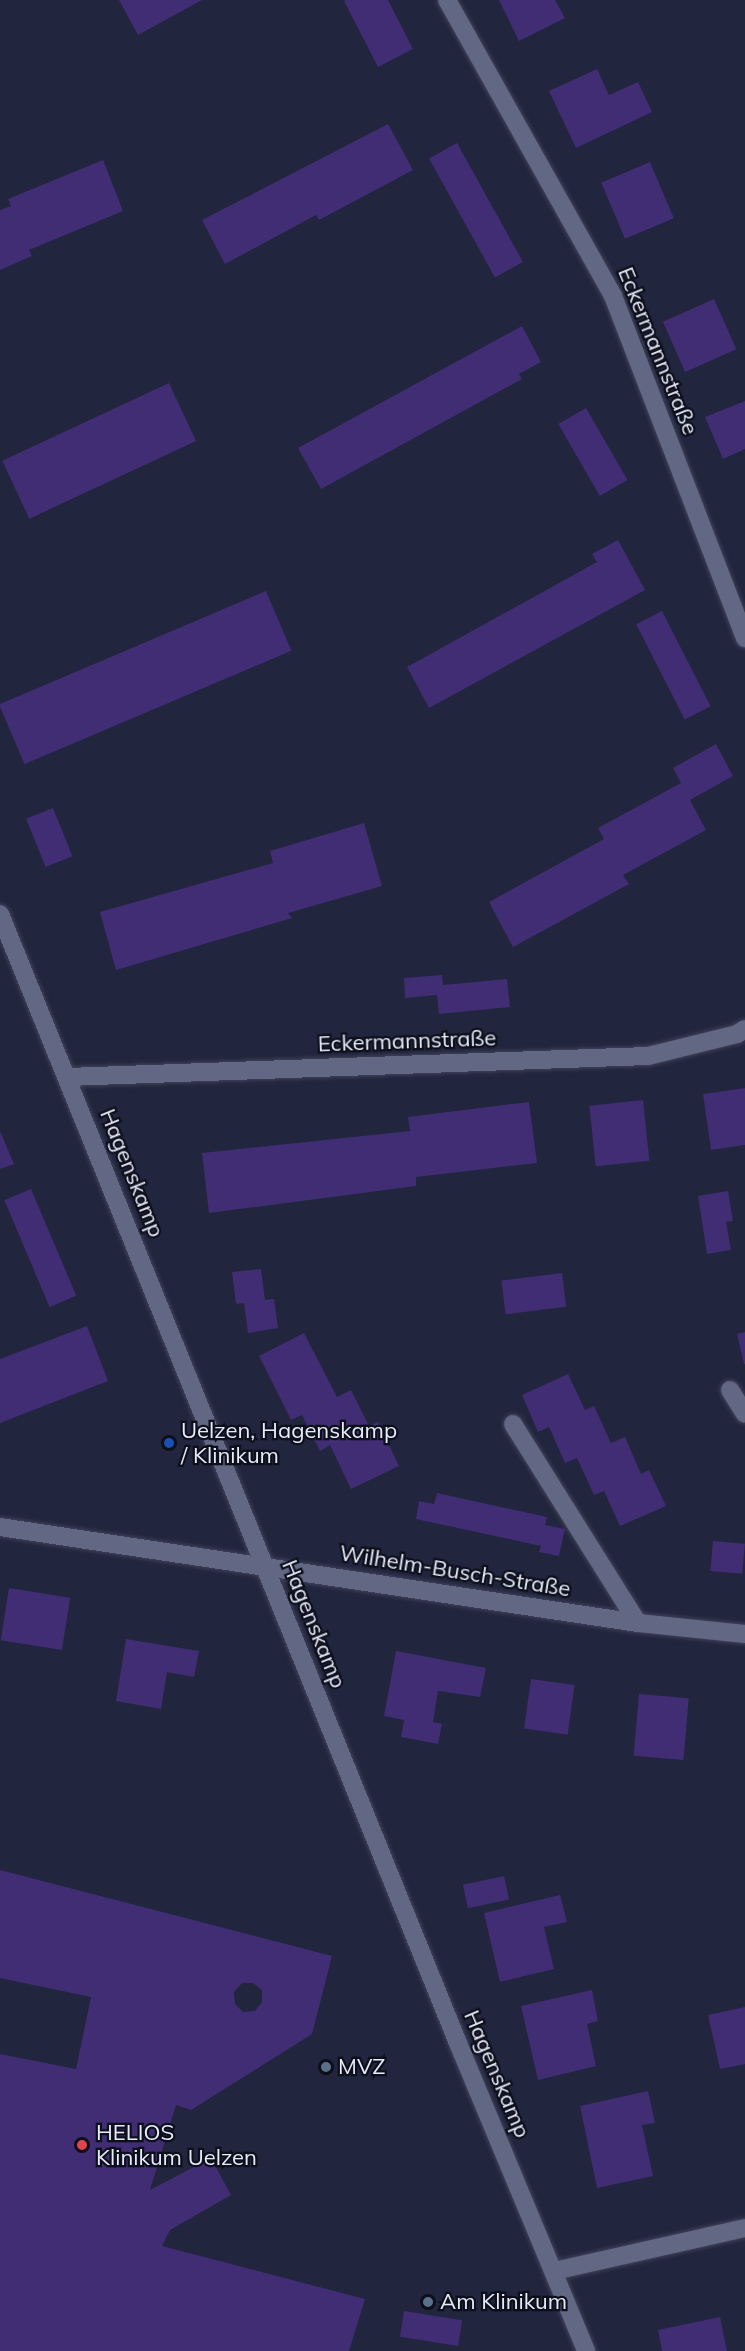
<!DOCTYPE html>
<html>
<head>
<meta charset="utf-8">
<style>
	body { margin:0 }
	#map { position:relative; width:745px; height:2351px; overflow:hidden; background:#21253e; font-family:Mulish,sans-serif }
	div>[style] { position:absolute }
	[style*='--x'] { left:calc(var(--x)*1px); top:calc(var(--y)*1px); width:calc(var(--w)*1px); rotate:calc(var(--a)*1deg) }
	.building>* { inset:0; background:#412d74; transform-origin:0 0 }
	.roads { filter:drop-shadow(0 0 2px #404258) drop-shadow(0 0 2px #404258) }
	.minor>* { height:18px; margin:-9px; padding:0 9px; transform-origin:9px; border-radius:9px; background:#626784 }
	.dots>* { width:16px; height:16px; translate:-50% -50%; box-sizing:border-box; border:3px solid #0d0f1a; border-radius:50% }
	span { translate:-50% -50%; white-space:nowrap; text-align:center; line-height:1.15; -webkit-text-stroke:4.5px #0d0f1a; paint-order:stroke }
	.street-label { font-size:22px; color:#e7eafb }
	.poi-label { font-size:22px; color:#e7eafb }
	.left { translate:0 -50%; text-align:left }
</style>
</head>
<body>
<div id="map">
	<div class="building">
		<i style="clip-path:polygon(119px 0,202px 0,138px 35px)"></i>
		<i style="clip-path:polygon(346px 0,388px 0,413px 49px,378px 67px,344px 1px)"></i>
		<i style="clip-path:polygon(499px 0,555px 0,565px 18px,519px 41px)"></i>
		<i style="clip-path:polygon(597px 69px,609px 95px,638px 82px,652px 112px,576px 148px,549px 91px)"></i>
		<i style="clip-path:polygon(388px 124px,413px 170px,319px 220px,316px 215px,225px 264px,202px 220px)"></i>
		<i style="left:457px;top:143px;width:136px;height:32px;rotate:61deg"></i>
		<i style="clip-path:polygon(103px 160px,123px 211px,29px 250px,32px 256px,0 270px,0 210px,11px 206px,8px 199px)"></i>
		<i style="left:650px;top:162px;width:61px;height:53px;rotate:67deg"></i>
		<i style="left:714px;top:299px;width:55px;height:56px;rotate:66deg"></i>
		<i style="clip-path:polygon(522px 326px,541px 362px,519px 374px,522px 379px,321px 489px,298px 448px)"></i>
		<i style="left:169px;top:383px;width:64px;height:184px;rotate:65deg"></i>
		<i style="clip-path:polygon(745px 401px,745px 449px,723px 459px,705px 417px)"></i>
		<i style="left:586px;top:408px;width:83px;height:32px;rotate:60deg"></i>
		<i style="clip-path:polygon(618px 540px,645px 590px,429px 708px,407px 667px,597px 562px,592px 554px)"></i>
		<i style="left:266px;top:591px;width:65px;height:290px;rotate:67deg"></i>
		<i style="left:662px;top:611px;width:107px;height:29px;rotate:63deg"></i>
		<i style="clip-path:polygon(716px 744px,733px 776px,690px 800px,706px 830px,623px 875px,629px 884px,513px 947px,489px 902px,604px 839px,598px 828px,681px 783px,673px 768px)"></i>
		<i style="left:53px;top:808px;width:52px;height:29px;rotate:68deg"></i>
		<i style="clip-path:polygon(364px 823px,382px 886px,288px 913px,292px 918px,116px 970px,100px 912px,273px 863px,270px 851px)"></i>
		<i style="clip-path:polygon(442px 975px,443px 985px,507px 979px,510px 1007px,439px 1014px,437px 995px,405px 998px,404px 978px)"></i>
		<i style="clip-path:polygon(745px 1088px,745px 1145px,711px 1150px,703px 1094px)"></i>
		<i style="left:643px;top:1100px;width:61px;height:54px;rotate:84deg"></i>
		<i style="clip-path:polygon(529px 1102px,537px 1163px,416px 1177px,416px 1186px,209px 1213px,202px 1153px,410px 1131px,408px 1117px)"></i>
		<i style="clip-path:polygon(0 1131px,14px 1164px,0 1169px)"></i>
		<i style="left:31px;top:1189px;width:116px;height:29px;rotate:67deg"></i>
		<i style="clip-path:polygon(728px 1191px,733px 1221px,726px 1222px,731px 1250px,707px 1254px,698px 1196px)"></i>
		<i style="clip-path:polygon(261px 1269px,265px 1300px,274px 1299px,278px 1328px,248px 1333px,244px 1303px,236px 1304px,232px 1272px)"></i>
		<i style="left:562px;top:1273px;width:34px;height:61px;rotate:83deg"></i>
		<i style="clip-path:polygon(87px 1326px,108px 1381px,0 1423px,0 1359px)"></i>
		<i style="clip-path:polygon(745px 1332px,745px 1364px,744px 1364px,737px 1334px)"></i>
		<i style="clip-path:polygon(304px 1333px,337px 1397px,351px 1390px,369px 1426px,378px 1422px,399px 1466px,351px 1489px,330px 1445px,320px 1451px,302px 1415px,291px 1420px,259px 1356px)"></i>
		<i style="clip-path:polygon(568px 1374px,585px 1410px,594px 1406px,611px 1443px,625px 1437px,641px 1474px,649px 1470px,666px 1506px,620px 1526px,604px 1491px,594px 1495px,577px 1458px,565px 1463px,549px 1427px,538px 1432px,522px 1395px)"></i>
		<i style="clip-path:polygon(437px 1493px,547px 1517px,545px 1525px,565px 1529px,559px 1556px,539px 1552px,541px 1546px,416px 1519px,419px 1501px,434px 1504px)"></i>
		<i style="left:713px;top:1541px;width:32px;height:30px;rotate:5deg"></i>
		<i style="left:9px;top:1588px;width:62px;height:53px;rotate:9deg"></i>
		<i style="clip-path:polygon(126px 1639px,199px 1651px,194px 1677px,167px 1672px,161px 1709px,116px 1701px)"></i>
		<i style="clip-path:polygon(396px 1651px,486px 1668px,480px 1697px,438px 1691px,433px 1722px,442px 1724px,438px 1744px,401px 1737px,404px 1720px,384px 1716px)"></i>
		<i style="left:531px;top:1679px;width:44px;height:50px;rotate:8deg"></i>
		<i style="left:639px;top:1694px;width:50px;height:62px;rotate:5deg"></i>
		<i style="clip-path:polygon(evenodd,0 1870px,332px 1956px,312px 2034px,191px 2110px,176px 2105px,150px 2190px,211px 2158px,231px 2195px,170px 2230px,162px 2246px,365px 2299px,349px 2351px,0 2351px,0 2054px,76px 2069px,91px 1997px,0 1978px,0 1870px,242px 1983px,253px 1983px,262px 1990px,262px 2002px,255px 2011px,243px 2012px,235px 2004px,234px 1992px,242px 1983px)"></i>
		<i style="left:504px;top:1876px;width:24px;height:42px;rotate:78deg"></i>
		<i style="clip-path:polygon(560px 1895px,567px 1922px,544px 1927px,554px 1969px,500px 1982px,484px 1913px)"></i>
		<i style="clip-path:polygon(592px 1990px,598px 2021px,587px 2024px,596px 2066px,538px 2080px,521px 2006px)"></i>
		<i style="clip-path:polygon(745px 2007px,745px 2064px,720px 2069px,708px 2015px)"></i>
		<i style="clip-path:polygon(648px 2091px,655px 2123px,642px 2125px,653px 2176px,597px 2188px,580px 2106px)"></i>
		<i style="left:404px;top:2311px;width:59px;height:26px;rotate:9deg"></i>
		<i style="clip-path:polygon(720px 2317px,727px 2351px,662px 2351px,658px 2330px)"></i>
	</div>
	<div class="roads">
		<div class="minor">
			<i style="--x:447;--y:0;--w:339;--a:60.7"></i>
			<i style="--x:613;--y:296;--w:367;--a:68.9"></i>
			<i style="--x:0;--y:914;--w:1218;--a:67.92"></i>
			<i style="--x:458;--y:2043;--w:334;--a:67.4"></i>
			<i style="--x:67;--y:1077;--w:581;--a:-2.07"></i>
			<i style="--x:648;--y:1056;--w:92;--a:-13.9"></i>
			<i style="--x:737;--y:1034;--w:9;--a:-32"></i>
			<i style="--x:730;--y:1390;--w:28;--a:58"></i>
			<i style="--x:513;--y:1424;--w:235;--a:57.9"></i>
			<i style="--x:0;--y:1527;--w:645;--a:8.56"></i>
			<i style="--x:638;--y:1623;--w:108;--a:5.9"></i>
			<i style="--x:554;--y:2271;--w:196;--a:-12.7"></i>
		</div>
	</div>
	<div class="dots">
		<i style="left:169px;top:1443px;background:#1a4fb4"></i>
		<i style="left:326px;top:2067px;background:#5c6f8a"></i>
		<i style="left:82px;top:2145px;background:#e0444e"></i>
		<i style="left:428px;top:2302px;background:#5c6f8a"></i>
	</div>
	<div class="street-label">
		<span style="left:658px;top:351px;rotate:68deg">Eckermannstraße</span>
		<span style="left:407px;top:1041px;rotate:-2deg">Eckermannstraße</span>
		<span style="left:132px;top:1173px;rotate:68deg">Hagenskamp</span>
		<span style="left:455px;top:1571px;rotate:9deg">Wilhelm-Busch-Straße</span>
		<span style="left:314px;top:1624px;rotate:68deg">Hagenskamp</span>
		<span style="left:497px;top:2074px;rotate:67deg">Hagenskamp</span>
	</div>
	<div class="poi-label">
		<span class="left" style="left:181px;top:1443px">Uelzen, Hagenskamp<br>/ Klinikum</span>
		<span class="left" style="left:338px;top:2067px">MVZ</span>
		<span class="left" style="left:96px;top:2145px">HELIOS<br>Klinikum Uelzen</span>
		<span class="left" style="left:440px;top:2302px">Am Klinikum</span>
	</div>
</div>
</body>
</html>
